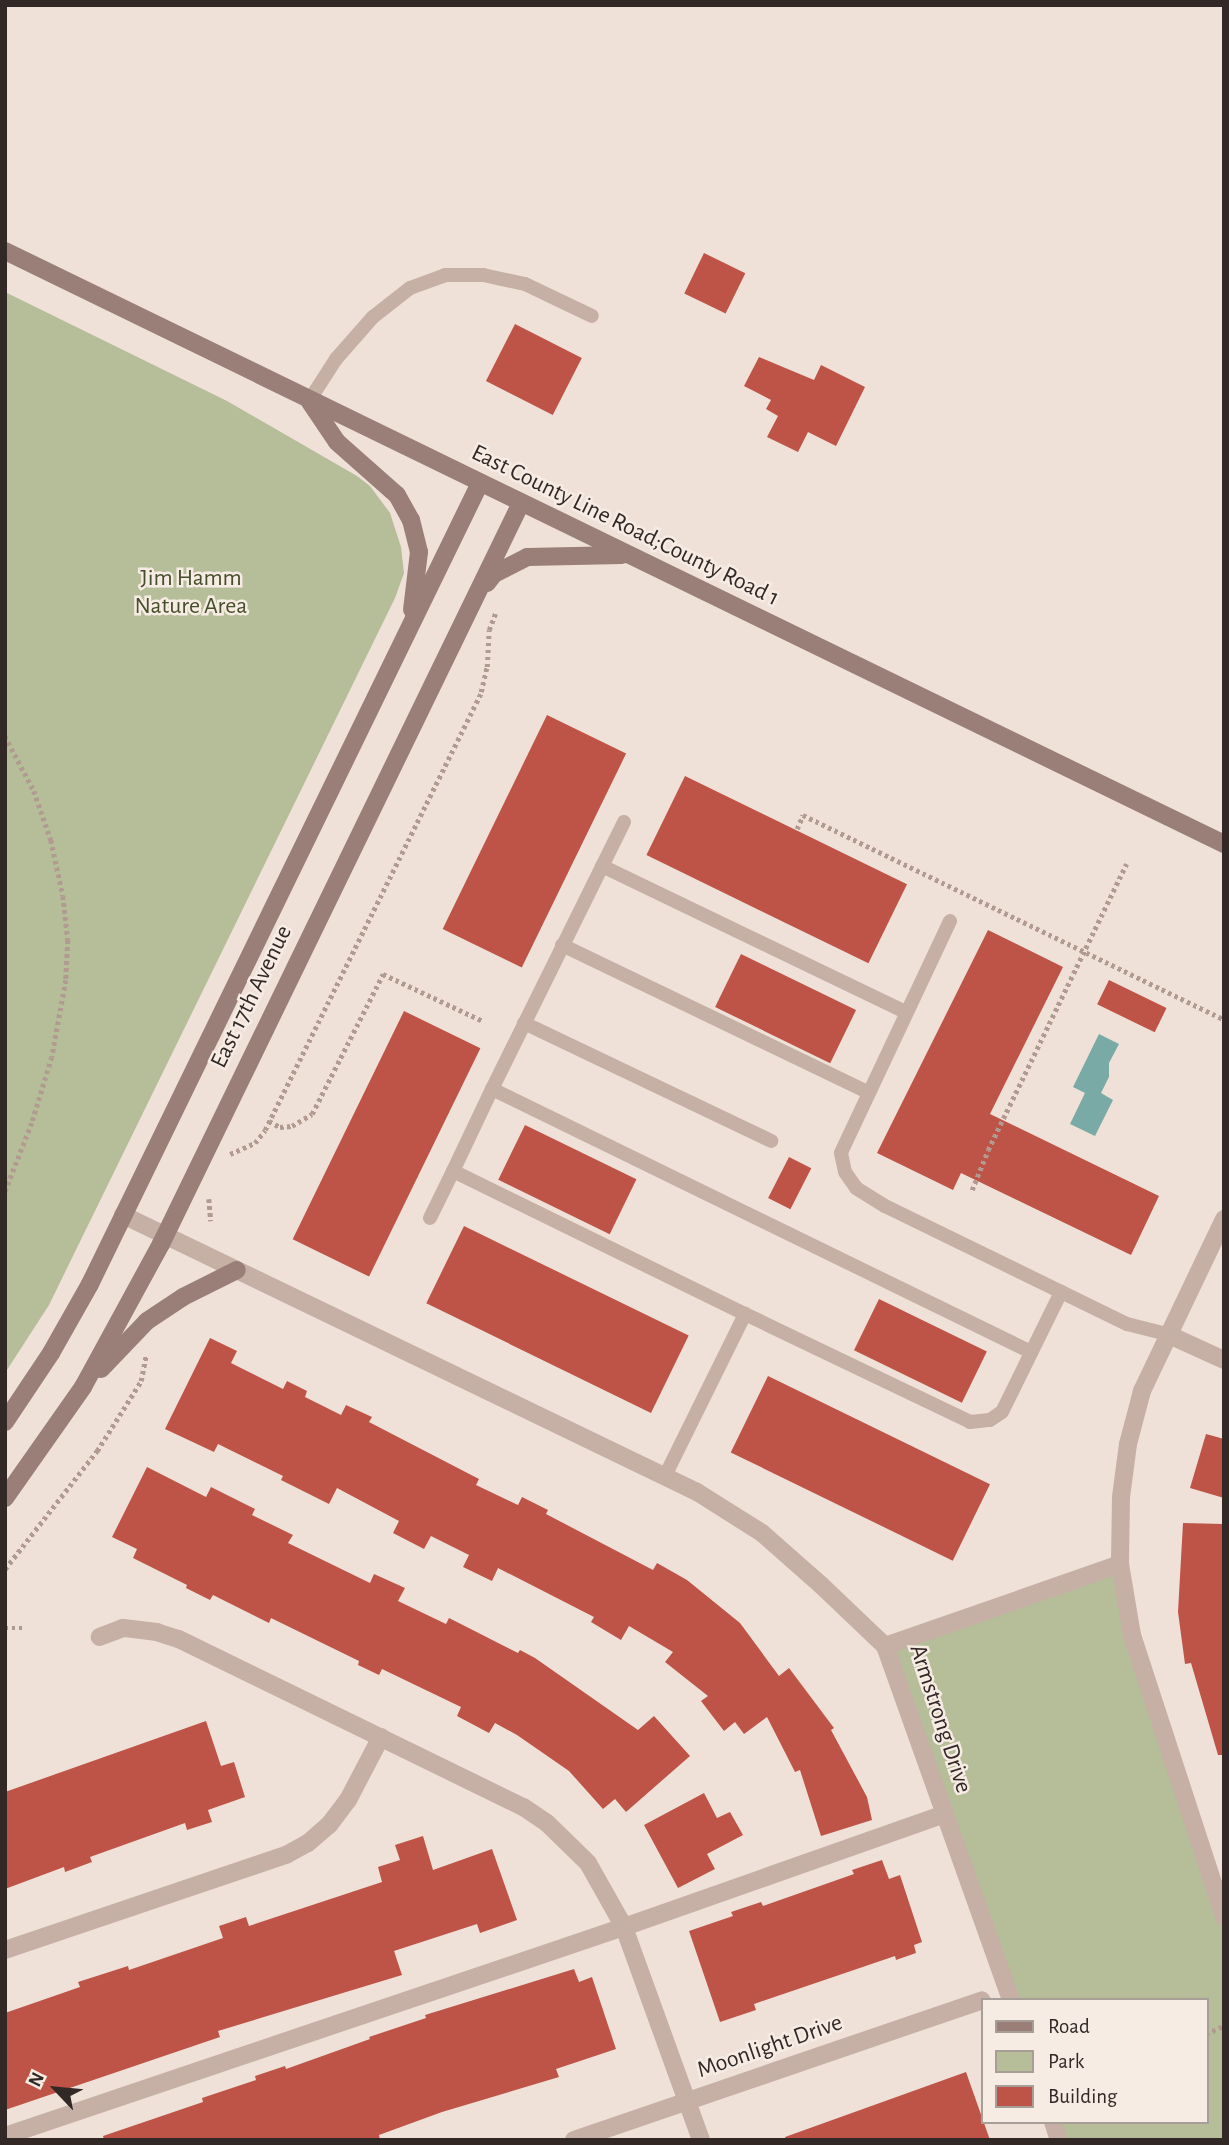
<!DOCTYPE html>
<html>
<head>
<meta charset="utf-8">
<style>
	body { margin:0 }
	#map { position:relative; width:1229px; height:2145px; overflow:hidden; background:#efe1d8; font-family:"Alegreya Sans",sans-serif }
	div>[style] { position:absolute }
	[style*='--x'] { left:calc(var(--x)*1px); top:calc(var(--y)*1px); width:calc(var(--w)*1px); rotate:calc(var(--a)*1deg) }
	.green>* { inset:0; background:#b5bd99 }
	.water>* { inset:0; background:#79aaa5 }
	.building>* { inset:0; background:#be5447; transform-origin:0 0 }
	.path>* { height:4.5px; margin-top:-2.25px; transform-origin:0; background:repeating-linear-gradient(90deg,#b19a90 0 3.5px,transparent 0 7px) }
	.lane>* { height:14px; margin:-7px; padding:0 7px; transform-origin:7px; border-radius:7px; background:#c6b0a5 }
	.street>* { height:18px; margin:-9px; padding:0 9px; transform-origin:9px; border-radius:9px; background:#c6b0a5 }
	.secondary>* { height:18px; margin:-9px; padding:0 9px; transform-origin:9px; border-radius:9px; background:#997f77 }
	span { translate:-50% -50%; white-space:nowrap; text-align:center; line-height:1.15; -webkit-text-stroke:5px #f7ece4; paint-order:stroke }
	.street-label { font-size:24px; color:#322826 }
	.park-label { font-size:24px; color:#464f2b }
	.frame { position:absolute; inset:0; border:7px solid #322826; pointer-events:none }
	.legend { position:absolute; left:981px; top:1998px; width:228px; height:126px; box-sizing:border-box; background:#f7ece4; border:2px solid #a89e98; margin:0; padding:9px 12px; list-style:none; font-size:21px; color:#322826 }
	.legend li { display:flex; align-items:center; gap:14px; height:35px }
	.legend b { width:35px; border:2px solid #a89e98 }
	.north { position:absolute; left:21px; top:2054px; width:70px; height:70px; -webkit-text-stroke:5px #f7ece4; paint-order:stroke; rotate:296deg; font-size:19px; font-weight:700; line-height:28px; text-align:center; color:#322826 }
	.north::after { content:''; display:block; margin:auto; width:24px; height:32px; background:#322826; clip-path:polygon(50% 0,100% 100%,50% 72%,0 100%) }
</style>
</head>
<body>
<div id="map">
	<div class="green">
		<i style="clip-path:polygon(5px 292px,227px 401px,357px 476px,370px 486px,390px 513px,401px 547px,404px 573px,395px 598px,49px 1305px,5px 1373px)"></i>
		<i style="clip-path:polygon(1120px 1564px,1224px 1917px,1224px 2140px,1059px 2140px,1053px 2122px,1206px 2122px,1206px 2000px,1011px 2000px,885px 1646px)"></i>
	</div>
	<div class="water">
		<i style="clip-path:polygon(1099px 1034px,1119px 1044px,1109px 1063px,1109px 1077px,1101px 1093px,1113px 1100px,1095px 1136px,1070px 1124px,1085px 1093px,1073px 1087px)"></i>
	</div>
	<div class="building">
		<i style="left:704px;top:253px;width:46px;height:45px;rotate:26deg"></i>
		<i style="left:515px;top:324px;width:75px;height:64px;rotate:27deg"></i>
		<i style="clip-path:polygon(759px 357px,814px 380px,821px 365px,865px 387px,836px 446px,808px 432px,798px 452px,767px 437px,778px 416px,766px 409px,771px 400px,744px 386px)"></i>
		<i style="left:547px;top:715px;width:88px;height:238px;rotate:26deg"></i>
		<i style="left:685px;top:776px;width:247px;height:88px;rotate:26deg"></i>
		<i style="clip-path:polygon(988px 930px,1063px 967px,990px 1114px,1159px 1196px,1131px 1255px,961px 1173px,953px 1190px,877px 1153px)"></i>
		<i style="left:741px;top:954px;width:128px;height:59px;rotate:26deg"></i>
		<i style="left:1109px;top:980px;width:64px;height:27px;rotate:26deg"></i>
		<i style="left:404px;top:1011px;width:85px;height:254px;rotate:26deg"></i>
		<i style="left:525px;top:1125px;width:124px;height:61px;rotate:26deg"></i>
		<i style="left:789px;top:1157px;width:25px;height:46px;rotate:27deg"></i>
		<i style="left:464px;top:1226px;width:250px;height:86px;rotate:26deg"></i>
		<i style="left:879px;top:1299px;width:120px;height:57px;rotate:26deg"></i>
		<i style="clip-path:polygon(210px 1338px,237px 1351px,231px 1363px,283px 1389px,287px 1381px,307px 1391px,305px 1397px,341px 1415px,346px 1405px,372px 1417px,369px 1422px,479px 1479px,476px 1485px,518px 1505px,522px 1497px,548px 1510px,546px 1514px,653px 1570px,657px 1563px,687px 1580px,740px 1623px,779px 1676px,789px 1668px,834px 1728px,831px 1730px,867px 1797px,872px 1820px,821px 1836px,800px 1770px,795px 1772px,767px 1717px,744px 1734px,735px 1722px,724px 1731px,701px 1701px,708px 1696px,665px 1662px,673px 1652px,629px 1626px,621px 1640px,591px 1622px,594px 1617px,498px 1568px,492px 1581px,463px 1567px,469px 1555px,431px 1536px,424px 1549px,393px 1533px,399px 1521px,337px 1488px,329px 1504px,281px 1480px,283px 1476px,218px 1444px,214px 1452px,165px 1429px)"></i>
		<i style="left:768px;top:1376px;width:247px;height:85px;rotate:26deg"></i>
		<i style="clip-path:polygon(1206px 1434px,1224px 1439px,1224px 1498px,1190px 1488px)"></i>
		<i style="clip-path:polygon(147px 1467px,206px 1497px,211px 1487px,255px 1509px,252px 1515px,293px 1535px,288px 1543px,370px 1583px,374px 1574px,405px 1588px,398px 1601px,446px 1624px,449px 1618px,518px 1653px,520px 1650px,535px 1658px,638px 1730px,654px 1716px,690px 1756px,626px 1812px,615px 1799px,603px 1809px,569px 1771px,517px 1735px,495px 1723px,489px 1733px,457px 1716px,461px 1707px,382px 1669px,379px 1675px,358px 1665px,359px 1661px,271px 1618px,269px 1623px,213px 1595px,210px 1600px,186px 1588px,187px 1585px,133px 1558px,137px 1549px,112px 1537px)"></i>
		<i style="clip-path:polygon(1183px 1523px,1224px 1524px,1224px 1755px,1218px 1755px,1191px 1663px,1185px 1664px,1178px 1612px)"></i>
		<i style="clip-path:polygon(206px 1721px,221px 1766px,234px 1762px,245px 1797px,208px 1810px,212px 1822px,187px 1830px,185px 1823px,90px 1857px,92px 1862px,65px 1872px,64px 1867px,5px 1889px,5px 1792px)"></i>
		<i style="clip-path:polygon(704px 1793px,717px 1818px,730px 1812px,743px 1835px,707px 1854px,715px 1869px,678px 1888px,644px 1825px)"></i>
		<i style="clip-path:polygon(423px 1836px,433px 1870px,492px 1849px,517px 1920px,480px 1933px,477px 1924px,394px 1951px,402px 1975px,218px 2031px,220px 2037px,5px 2110px,5px 2013px,80px 1987px,78px 1982px,128px 1966px,129px 1970px,223px 1938px,219px 1926px,246px 1917px,249px 1926px,382px 1882px,378px 1867px,400px 1860px,395px 1845px)"></i>
		<i style="clip-path:polygon(882px 1860px,889px 1879px,900px 1875px,922px 1942px,914px 1945px,916px 1953px,896px 1960px,895px 1956px,754px 2004px,756px 2010px,720px 2022px,689px 1931px,733px 1916px,731px 1912px,761px 1902px,763px 1906px,854px 1874px,852px 1870px)"></i>
		<i style="clip-path:polygon(574px 1969px,579px 1982px,592px 1977px,616px 2049px,556px 2069px,559px 2077px,442px 2112px,379px 2135px,380px 2140px,104px 2140px,103px 2136px,203px 2102px,202px 2098px,256px 2080px,255px 2076px,285px 2066px,286px 2069px,370px 2039px,369px 2037px,426px 2018px,425px 2015px)"></i>
		<i style="clip-path:polygon(966px 2072px,990px 2140px,786px 2140px,785px 2137px)"></i>
	</div>
	<div class="path">
		<i style="--x:5;--y:736;--w:62;--a:62.2"></i>
		<i style="--x:34;--y:791;--w:52;--a:70.9"></i>
		<i style="--x:51;--y:840;--w:57;--a:77.9"></i>
		<i style="--x:63;--y:896;--w:44;--a:83.5"></i>
		<i style="--x:68;--y:940;--w:40;--a:92.9"></i>
		<i style="--x:66;--y:980;--w:78;--a:100.3"></i>
		<i style="--x:52;--y:1057;--w:69;--a:106.9"></i>
		<i style="--x:32;--y:1123;--w:74;--a:111.4"></i>
		<i style="--x:797;--y:829;--w:15;--a:-67"></i>
		<i style="--x:803;--y:815;--w:468;--a:25.9"></i>
		<i style="--x:269;--y:1121;--w:13;--a:29"></i>
		<i style="--x:280;--y:1127;--w:12;--a:-5"></i>
		<i style="--x:292;--y:1126;--w:23;--a:-31"></i>
		<i style="--x:312;--y:1114;--w:157;--a:-63.1"></i>
		<i style="--x:383;--y:974;--w:110;--a:25.2"></i>
		<i style="--x:230;--y:1154;--w:27;--a:-24"></i>
		<i style="--x:255;--y:1143;--w:16;--a:-52"></i>
		<i style="--x:265;--y:1130;--w:488;--a:-63.7"></i>
		<i style="--x:481;--y:692;--w:26;--a:-77"></i>
		<i style="--x:487;--y:667;--w:37;--a:-87"></i>
		<i style="--x:489;--y:630;--w:19;--a:-69"></i>
		<i style="--x:972;--y:1190;--w:43;--a:-68.2"></i>
		<i style="--x:988;--y:1150;--w:318;--a:-64.2"></i>
		<i style="--x:209;--y:1199;--w:22;--a:85"></i>
		<i style="--x:5;--y:1569;--w:150;--a:-52.1"></i>
		<i style="--x:97;--y:1451;--w:83;--a:-57.8"></i>
		<i style="--x:141;--y:1381;--w:25;--a:-79"></i>
		<i style="--x:5;--y:1628;--w:21;--a:0"></i>
		<i style="--x:1206;--y:2034;--w:19;--a:-25"></i>
	</div>
	<div class="lane">
		<i style="--x:309;--y:401;--w:50;--a:-57.3"></i>
		<i style="--x:336;--y:359;--w:56;--a:-48.6"></i>
		<i style="--x:373;--y:317;--w:47;--a:-38.1"></i>
		<i style="--x:410;--y:288;--w:37;--a:-20"></i>
		<i style="--x:445;--y:275;--w:38;--a:0"></i>
		<i style="--x:483;--y:275;--w:43;--a:12.1"></i>
		<i style="--x:525;--y:284;--w:74;--a:25.5"></i>
		<i style="--x:624;--y:822;--w:298;--a:116.3"></i>
		<i style="--x:492;--y:1089;--w:600;--a:26.01"></i>
		<i style="--x:602;--y:866;--w:337;--a:25.7"></i>
		<i style="--x:950;--y:921;--w:256;--a:115.2"></i>
		<i style="--x:841;--y:1153;--w:19;--a:78"></i>
		<i style="--x:845;--y:1172;--w:19;--a:55"></i>
		<i style="--x:856;--y:1188;--w:34;--a:32"></i>
		<i style="--x:885;--y:1206;--w:269;--a:26"></i>
		<i style="--x:1127;--y:1324;--w:41;--a:14"></i>
		<i style="--x:562;--y:945;--w:339;--a:25.7"></i>
		<i style="--x:524;--y:1023;--w:274;--a:25.5"></i>
		<i style="--x:492;--y:1089;--w:91;--a:115.4"></i>
		<i style="--x:453;--y:1171;--w:325;--a:26.1"></i>
		<i style="--x:430;--y:1218;--w:52;--a:-63.9"></i>
		<i style="--x:665;--y:1476;--w:181;--a:-63.7"></i>
		<i style="--x:745;--y:1314;--w:250;--a:25.6"></i>
		<i style="--x:970;--y:1422;--w:20;--a:-6"></i>
		<i style="--x:990;--y:1420;--w:14;--a:-34"></i>
		<i style="--x:1002;--y:1412;--w:134;--a:-63.8"></i>
	</div>
	<div class="street">
		<i style="--x:123;--y:1215;--w:637;--a:25.76"></i>
		<i style="--x:697;--y:1492;--w:77;--a:32.2"></i>
		<i style="--x:762;--y:1533;--w:79;--a:41.4"></i>
		<i style="--x:821;--y:1585;--w:88;--a:43.6"></i>
		<i style="--x:885;--y:1646;--w:376;--a:70.4"></i>
		<i style="--x:1224;--y:1219;--w:191;--a:115.5"></i>
		<i style="--x:1142;--y:1391;--w:55;--a:104.8"></i>
		<i style="--x:1128;--y:1444;--w:53;--a:97.5"></i>
		<i style="--x:1121;--y:1497;--w:67;--a:90.9"></i>
		<i style="--x:1120;--y:1564;--w:72;--a:80.4"></i>
		<i style="--x:1132;--y:1635;--w:297;--a:71.9"></i>
		<i style="--x:1167;--y:1334;--w:63;--a:24.5"></i>
		<i style="--x:885;--y:1646;--w:249;--a:-19.2"></i>
		<i style="--x:5;--y:1950;--w:297;--a:-18.7"></i>
		<i style="--x:286;--y:1855;--w:25;--a:-29"></i>
		<i style="--x:308;--y:1843;--w:28;--a:-41"></i>
		<i style="--x:329;--y:1825;--w:31;--a:-53"></i>
		<i style="--x:348;--y:1800;--w:71;--a:-62.4"></i>
		<i style="--x:1053;--y:2122;--w:19;--a:72"></i>
		<i style="--x:5;--y:2136;--w:653;--a:-18.66"></i>
		<i style="--x:624;--y:1927;--w:73;--a:-119.4"></i>
		<i style="--x:588;--y:1863;--w:57;--a:-135.7"></i>
		<i style="--x:547;--y:1823;--w:29;--a:-146"></i>
		<i style="--x:523;--y:1807;--w:384;--a:-154"></i>
		<i style="--x:178;--y:1639;--w:22;--a:-162"></i>
		<i style="--x:157;--y:1632;--w:34;--a:-173"></i>
		<i style="--x:123;--y:1628;--w:25;--a:159"></i>
		<i style="--x:574;--y:2140;--w:431;--a:-18.9"></i>
		<i style="--x:701;--y:2140;--w:226;--a:-109.9"></i>
		<i style="--x:624;--y:1927;--w:340;--a:-19.4"></i>
	</div>
	<div class="secondary">
		<i style="--x:5;--y:251;--w:1356;--a:25.94"></i>
		<i style="--x:310;--y:402;--w:48;--a:56"></i>
		<i style="--x:337;--y:442;--w:80;--a:41.5"></i>
		<i style="--x:397;--y:495;--w:29;--a:61"></i>
		<i style="--x:411;--y:520;--w:33;--a:76"></i>
		<i style="--x:419;--y:552;--w:58;--a:96.9"></i>
		<i style="--x:487;--y:583;--w:11;--a:-52"></i>
		<i style="--x:494;--y:574;--w:37;--a:-27"></i>
		<i style="--x:527;--y:557;--w:95;--a:-1.2"></i>
		<i style="--x:101;--y:1369;--w:66;--a:-46.2"></i>
		<i style="--x:147;--y:1321;--w:43;--a:-33.7"></i>
		<i style="--x:183;--y:1297;--w:60;--a:-26.6"></i>
		<i style="--x:5;--y:1422;--w:83;--a:-56.3"></i>
		<i style="--x:51;--y:1353;--w:79;--a:-60.5"></i>
		<i style="--x:90;--y:1284;--w:891;--a:-64.04"></i>
		<i style="--x:5;--y:1498;--w:136;--a:-54.9"></i>
		<i style="--x:83;--y:1387;--w:163;--a:-61.4"></i>
		<i style="--x:161;--y:1244;--w:824;--a:-64.09"></i>
	</div>
	<div class="street-label">
		<span style="left:625px;top:526px;rotate:26deg">East County Line Road;County Road 1</span>
		<span style="left:252px;top:997px;rotate:-64deg">East 17th Avenue</span>
		<span style="left:940px;top:1719px;rotate:72deg">Armstrong Drive</span>
		<span style="left:770px;top:2047px;rotate:-19deg">Moonlight Drive</span>
	</div>
	<div class="park-label">
		<span style="left:191px;top:593px">Jim Hamm<br>Nature Area</span>
	</div>
	<div class="frame"></div>
	<ul class="legend">
	<li><b style="height:9px;background:#997f77"></b>Road</li>
	<li><b style="height:19px;background:#b5bd99"></b>Park</li>
	<li><b style="height:19px;background:#be5447"></b>Building</li>
	</ul>
	<div class="north">N</div>
</div>
</body>
</html>
